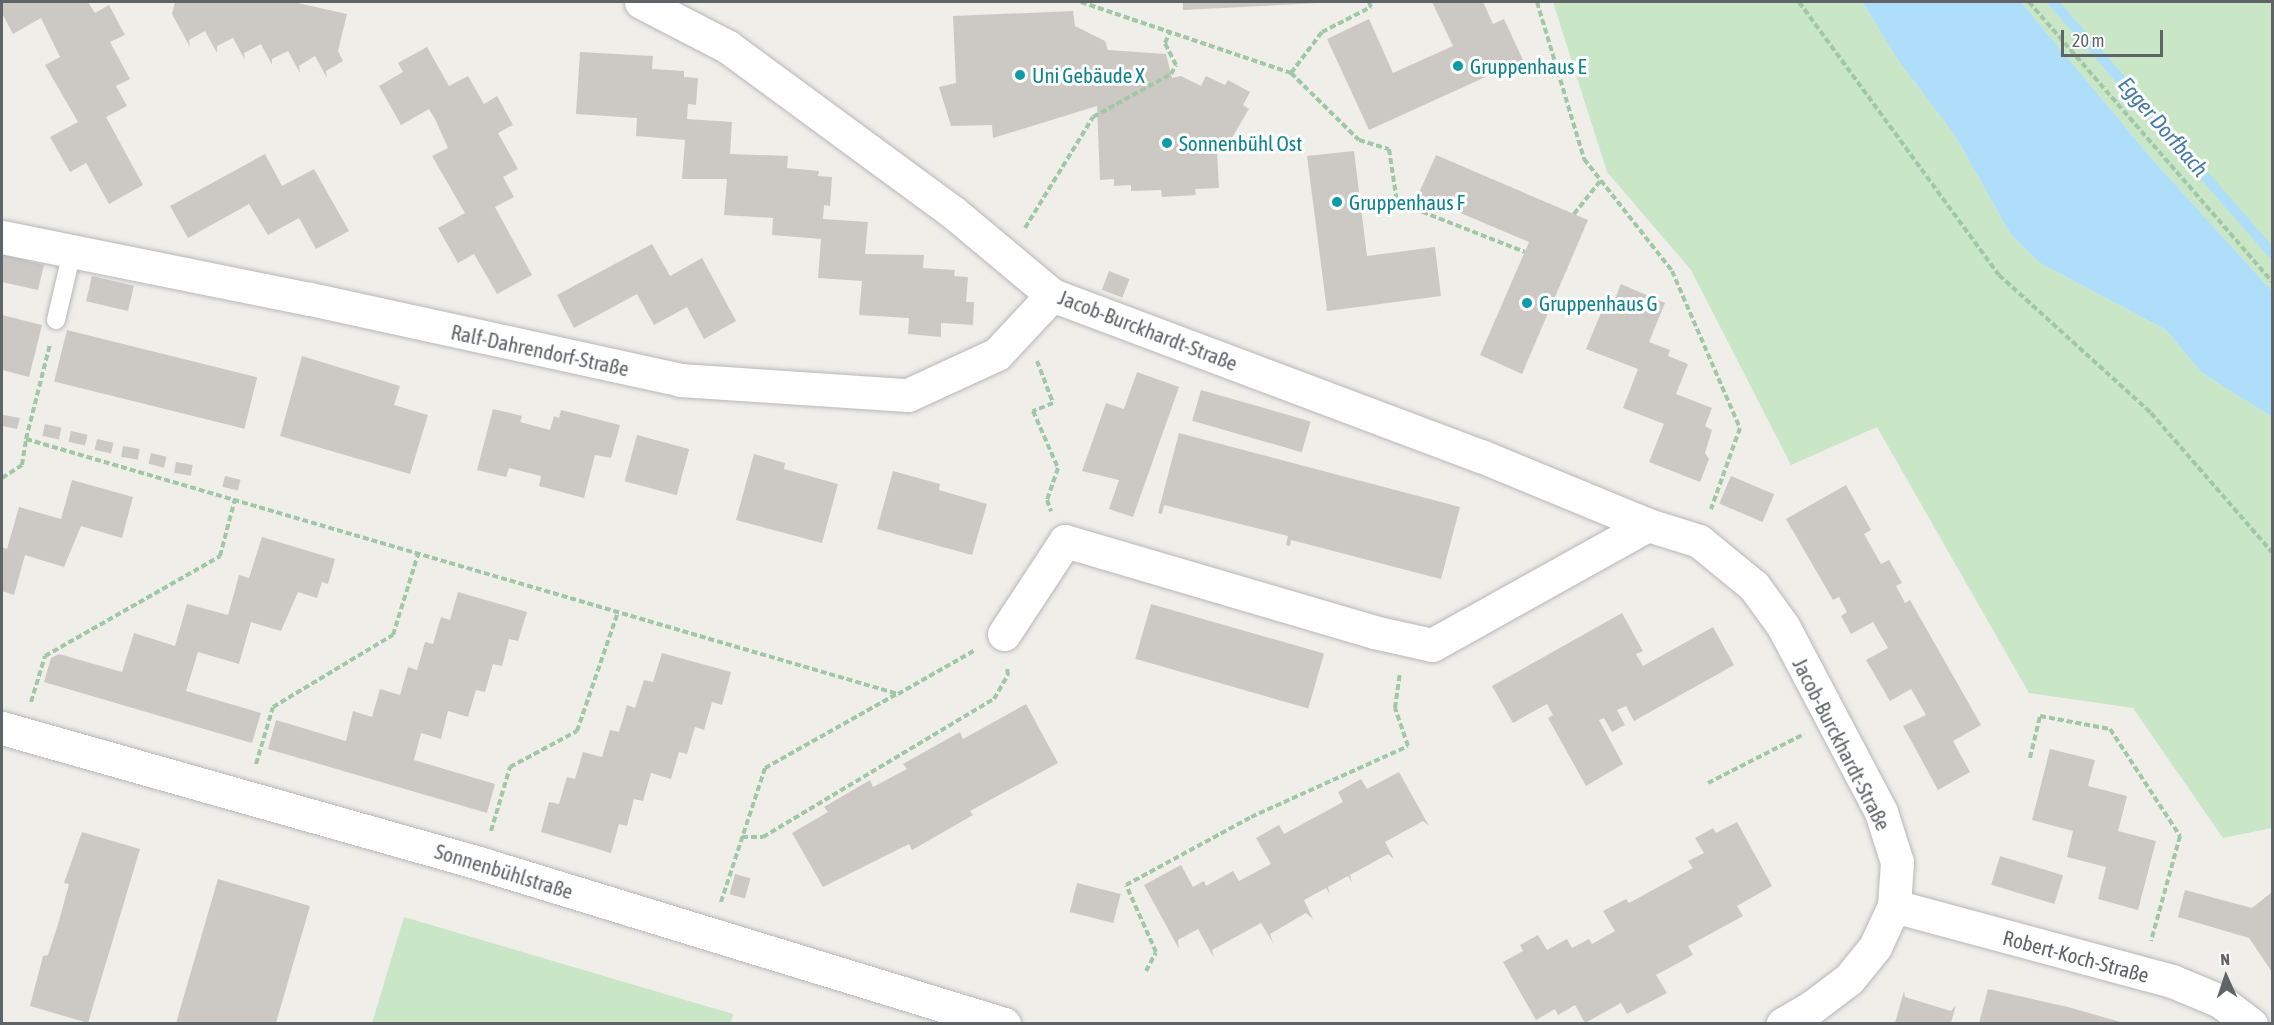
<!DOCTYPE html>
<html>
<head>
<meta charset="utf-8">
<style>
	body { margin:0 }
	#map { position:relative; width:2274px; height:1025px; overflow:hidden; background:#f0eee8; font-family:"Asap Condensed",sans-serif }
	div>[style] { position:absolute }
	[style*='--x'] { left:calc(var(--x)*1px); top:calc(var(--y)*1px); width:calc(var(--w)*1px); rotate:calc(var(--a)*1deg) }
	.green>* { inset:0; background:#c9e6c7 }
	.water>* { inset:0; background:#afdefa }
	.stream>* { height:10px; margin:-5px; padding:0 5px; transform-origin:5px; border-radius:5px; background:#afdefa }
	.building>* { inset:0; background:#ccc9c5; transform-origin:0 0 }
	.path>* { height:4px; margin-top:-2px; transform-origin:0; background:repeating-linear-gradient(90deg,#a0c7a8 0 6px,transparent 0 9px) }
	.roads { filter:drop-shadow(0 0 2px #b5b8bc) drop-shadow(0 0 2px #b5b8bc) }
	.service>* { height:18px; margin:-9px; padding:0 9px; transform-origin:9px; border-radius:9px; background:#fff }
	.minor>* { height:33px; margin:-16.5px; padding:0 16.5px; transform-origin:16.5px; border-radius:16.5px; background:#fff }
	.dots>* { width:16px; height:16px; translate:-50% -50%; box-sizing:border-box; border:3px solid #fff; border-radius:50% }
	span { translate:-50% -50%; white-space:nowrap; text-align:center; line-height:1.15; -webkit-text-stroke:6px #fff; paint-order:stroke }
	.culture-label { font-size:21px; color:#0d838f }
	.left { translate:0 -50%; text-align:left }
	.street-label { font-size:21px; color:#5f6467 }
	.water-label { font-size:22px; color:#477aa4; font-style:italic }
	.frame { position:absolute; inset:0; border:3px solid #5f6467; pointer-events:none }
	.north { position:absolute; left:2196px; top:947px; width:60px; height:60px; -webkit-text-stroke:4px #fff; paint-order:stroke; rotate:357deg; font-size:16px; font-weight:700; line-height:24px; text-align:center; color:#5f6467 }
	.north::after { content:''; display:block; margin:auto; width:21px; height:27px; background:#5f6467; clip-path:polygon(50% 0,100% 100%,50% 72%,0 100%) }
	.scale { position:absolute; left:2061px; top:30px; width:102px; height:27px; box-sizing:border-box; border:3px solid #5f6467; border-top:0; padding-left:8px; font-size:18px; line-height:21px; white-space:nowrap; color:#5f6467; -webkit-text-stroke:4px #fff; paint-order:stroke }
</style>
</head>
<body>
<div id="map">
	<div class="green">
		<i style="clip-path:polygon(1553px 2px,1862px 2px,1898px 60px,1956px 137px,2011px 235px,2040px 263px,2166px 330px,2202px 373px,2272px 417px,2272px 828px,2223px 838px,2133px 708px,2029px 693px,1877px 427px,1791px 465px,1691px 270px,1607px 172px)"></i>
		<i style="clip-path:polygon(2021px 2px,2272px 2px,2272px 291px,2152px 159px)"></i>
		<i style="clip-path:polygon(404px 917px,733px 1014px,731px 1023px,372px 1023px)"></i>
	</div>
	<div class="water">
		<i style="clip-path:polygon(1862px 2px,2021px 2px,2152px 159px,2272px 291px,2272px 417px,2202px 373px,2166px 330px,2040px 263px,2011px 235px,1956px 137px,1898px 60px)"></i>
	</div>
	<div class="stream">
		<i style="--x:2053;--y:2;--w:333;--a:48.9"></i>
	</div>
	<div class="building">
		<i style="clip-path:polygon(2px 2px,88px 2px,95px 13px,109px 5px,125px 35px,110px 42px,130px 79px,116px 86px,127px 106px,106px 117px,143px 185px,109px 204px,86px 163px,70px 172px,50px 137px,78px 122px,45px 65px,60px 57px,41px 18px,13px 34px,2px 13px)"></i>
		<i style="clip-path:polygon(175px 2px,293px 2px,347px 14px,338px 51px,343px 61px,326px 71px,327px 78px,315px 56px,299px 66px,300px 73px,288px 51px,272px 59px,272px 65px,261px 44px,244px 53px,245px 60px,233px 38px,217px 46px,217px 53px,205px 31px,189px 40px,190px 47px,172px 14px)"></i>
		<i style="clip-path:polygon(1183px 2px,1318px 2px,1318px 3px,1183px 10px)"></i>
		<i style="clip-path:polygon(1432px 2px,1483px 2px,1493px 24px,1504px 19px,1523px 60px,1369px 130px,1327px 39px,1369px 19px,1393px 73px,1453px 46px)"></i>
		<i style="clip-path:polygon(1073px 11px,1075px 26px,1105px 41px,1108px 50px,1166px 54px,1172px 78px,1181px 76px,1201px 86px,1206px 76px,1225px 85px,1228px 80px,1250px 92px,1243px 105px,1249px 109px,1224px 151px,1217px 151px,1219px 188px,1195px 189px,1196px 195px,1162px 197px,1161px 190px,1131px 191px,1131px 185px,1114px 186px,1114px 179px,1100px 180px,1097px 106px,993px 138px,992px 125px,951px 126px,939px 87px,956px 83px,953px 16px)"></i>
		<i style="clip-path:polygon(427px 47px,449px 86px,468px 76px,484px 104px,497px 96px,513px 125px,498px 133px,518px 169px,503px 177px,514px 197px,495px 207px,532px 275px,497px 294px,474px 254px,458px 263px,438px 228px,465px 213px,432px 156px,448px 148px,435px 119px,429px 109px,401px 125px,379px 86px,403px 72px,398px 63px)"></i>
		<i style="clip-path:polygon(580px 52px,653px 56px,652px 69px,684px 71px,684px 77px,698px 78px,696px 105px,688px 104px,687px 119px,732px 122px,730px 154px,788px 156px,787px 168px,819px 171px,818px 176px,832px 177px,830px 206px,824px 205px,823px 219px,868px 222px,865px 254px,924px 255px,923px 268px,955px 270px,954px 276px,968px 277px,966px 302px,974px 302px,973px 325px,941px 323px,941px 337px,908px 334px,909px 318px,859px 315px,862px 281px,818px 278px,821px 239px,772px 235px,773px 218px,724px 215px,727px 179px,682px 179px,685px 140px,636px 136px,637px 118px,576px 114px)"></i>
		<i style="clip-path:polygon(1354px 151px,1367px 256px,1435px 247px,1441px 296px,1327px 311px,1307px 156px)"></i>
		<i style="clip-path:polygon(265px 154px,282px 186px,314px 169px,349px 231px,316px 249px,299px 218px,268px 235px,249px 204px,188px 238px,170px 206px)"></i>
		<i style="clip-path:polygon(1436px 155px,1588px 220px,1522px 374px,1480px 355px,1529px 242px,1418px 195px)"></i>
		<i style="clip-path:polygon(652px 244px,670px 276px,702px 258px,736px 321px,704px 339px,687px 307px,654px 325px,637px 294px,574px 328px,557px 295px)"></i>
		<i style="clip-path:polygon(2px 254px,44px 265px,38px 290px,2px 282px)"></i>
		<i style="left:1109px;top:271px;width:22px;height:20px;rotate:21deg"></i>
		<i style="left:92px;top:276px;width:43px;height:26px;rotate:13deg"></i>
		<i style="clip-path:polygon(1621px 284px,1665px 303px,1649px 342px,1670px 350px,1668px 356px,1688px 364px,1676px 394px,1712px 408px,1705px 426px,1712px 430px,1705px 453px,1709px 459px,1700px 482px,1649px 462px,1664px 424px,1623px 408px,1638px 369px,1586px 349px,1603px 308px,1610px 311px)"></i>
		<i style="clip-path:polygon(2px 315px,42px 325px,29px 377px,2px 370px)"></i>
		<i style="left:67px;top:330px;width:196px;height:53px;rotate:14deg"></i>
		<i style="clip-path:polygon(302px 356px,400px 386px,394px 405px,428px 415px,410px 474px,280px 436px)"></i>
		<i style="clip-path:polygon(1137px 372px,1179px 387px,1133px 517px,1109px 509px,1119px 480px,1082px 471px,1106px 403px,1124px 409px)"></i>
		<i style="left:1201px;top:390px;width:114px;height:32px;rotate:16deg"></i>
		<i style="clip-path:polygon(493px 409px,522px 416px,520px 422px,550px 430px,554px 416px,559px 418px,561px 410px,620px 425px,611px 458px,595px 455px,584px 498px,539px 486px,541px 476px,509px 468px,506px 477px,477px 470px)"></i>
		<i style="clip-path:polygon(3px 415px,20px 418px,17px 429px,2px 426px)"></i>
		<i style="left:45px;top:424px;width:17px;height:12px;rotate:13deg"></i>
		<i style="left:71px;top:431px;width:17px;height:11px;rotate:13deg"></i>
		<i style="clip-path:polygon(1179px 433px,1460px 507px,1441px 579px,1291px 540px,1290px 546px,1286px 545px,1288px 536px,1164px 505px,1162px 514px,1158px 513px)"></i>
		<i style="left:637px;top:435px;width:54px;height:48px;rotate:15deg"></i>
		<i style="left:97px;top:439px;width:17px;height:11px;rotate:13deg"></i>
		<i style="left:123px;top:446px;width:17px;height:11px;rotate:10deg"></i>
		<i style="left:151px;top:453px;width:16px;height:11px;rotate:14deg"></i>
		<i style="clip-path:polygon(754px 454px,785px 463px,784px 469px,838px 484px,822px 543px,736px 520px)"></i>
		<i style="left:176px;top:462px;width:17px;height:11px;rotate:10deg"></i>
		<i style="clip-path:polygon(893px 471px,940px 484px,939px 490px,987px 504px,972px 555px,877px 529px)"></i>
		<i style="left:225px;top:476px;width:16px;height:11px;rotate:14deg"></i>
		<i style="left:1731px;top:476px;width:47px;height:30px;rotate:23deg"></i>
		<i style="clip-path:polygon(72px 480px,133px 497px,122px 538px,81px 526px,64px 567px,25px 555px,14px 595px,2px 591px,2px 547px,7px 549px,19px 507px,61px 519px)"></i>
		<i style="clip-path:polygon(1846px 485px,1871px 530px,1864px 534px,1881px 564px,1889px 560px,1902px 583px,1896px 586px,1905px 603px,1910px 600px,1981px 725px,1953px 741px,1970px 772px,1938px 790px,1903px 726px,1926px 715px,1911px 689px,1890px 701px,1866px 660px,1888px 648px,1873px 622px,1851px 634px,1841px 616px,1847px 612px,1839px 597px,1833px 600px,1786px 519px)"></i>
		<i style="clip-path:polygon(262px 537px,335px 559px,328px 584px,322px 582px,317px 598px,298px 592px,281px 631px,251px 622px,239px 664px,198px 652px,186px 691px,261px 713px,252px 743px,44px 682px,51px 658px,59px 654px,122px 672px,134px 633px,175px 646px,187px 604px,228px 615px,239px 575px,249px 578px)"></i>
		<i style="clip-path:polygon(458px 592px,527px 612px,518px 641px,509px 639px,502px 666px,493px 664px,485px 692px,476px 690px,468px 717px,448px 711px,441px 739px,421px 733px,414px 760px,495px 784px,487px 813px,268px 749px,276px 720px,346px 741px,353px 711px,372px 717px,380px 689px,400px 695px,408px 667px,417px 670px,425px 642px,433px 644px,441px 617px,450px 620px)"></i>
		<i style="left:1151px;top:604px;width:180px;height:57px;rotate:16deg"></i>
		<i style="clip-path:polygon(1622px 613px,1643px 651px,1636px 654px,1643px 666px,1713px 627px,1734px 665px,1634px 721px,1626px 706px,1617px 710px,1625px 725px,1612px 732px,1604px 718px,1599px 720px,1623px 764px,1586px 786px,1548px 718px,1553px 715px,1547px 704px,1513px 723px,1492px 686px)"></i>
		<i style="clip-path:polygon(662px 653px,731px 672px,722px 705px,712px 702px,704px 730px,695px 727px,687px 754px,679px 752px,671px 779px,651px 773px,643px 801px,634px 799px,627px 826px,619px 824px,611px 853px,541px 832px,549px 802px,559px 804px,567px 777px,575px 779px,583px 752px,602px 757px,610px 730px,619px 732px,627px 705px,635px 708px,644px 680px,653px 682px)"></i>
		<i style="clip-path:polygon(1026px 704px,1058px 763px,970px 811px,973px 815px,912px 850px,909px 844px,823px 887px,792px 833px,828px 812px,824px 807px,870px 780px,873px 787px,907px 769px,903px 764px,960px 732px,963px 739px)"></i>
		<i style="clip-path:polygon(2050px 749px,2095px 760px,2088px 786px,2127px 796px,2118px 831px,2156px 841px,2138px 910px,2098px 899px,2106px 867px,2067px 857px,2073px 831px,2032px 820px)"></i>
		<i style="clip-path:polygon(1399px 772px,1429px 826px,1423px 821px,1385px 842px,1394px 859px,1388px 854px,1350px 875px,1352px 882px,1348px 876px,1328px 887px,1330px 895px,1326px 888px,1304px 900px,1313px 919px,1306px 913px,1270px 934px,1273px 943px,1261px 923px,1212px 950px,1214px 958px,1198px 929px,1178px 940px,1179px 949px,1144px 885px,1181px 865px,1193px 887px,1204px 881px,1206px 886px,1233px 871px,1239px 881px,1271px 864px,1256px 838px,1279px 825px,1284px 834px,1343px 802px,1338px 792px,1361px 779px,1367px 789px)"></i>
		<i style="clip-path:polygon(1737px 822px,1772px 886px,1737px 906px,1743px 916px,1688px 946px,1693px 955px,1656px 975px,1667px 993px,1627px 1014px,1621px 1003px,1585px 1023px,1575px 1005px,1558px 1015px,1555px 1009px,1536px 1020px,1503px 962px,1523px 951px,1520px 945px,1538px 935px,1547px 950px,1567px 939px,1572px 948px,1589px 939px,1592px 944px,1615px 931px,1603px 911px,1626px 899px,1629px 903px,1693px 868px,1688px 861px,1704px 853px,1695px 838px,1713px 828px,1716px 833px)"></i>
		<i style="clip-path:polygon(82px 832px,140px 849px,88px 1023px,30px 1006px,43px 956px,48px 955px,59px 921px,69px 884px,64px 883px)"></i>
		<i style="left:2000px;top:856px;width:66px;height:30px;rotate:17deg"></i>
		<i style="left:735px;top:874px;width:16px;height:21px;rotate:15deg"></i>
		<i style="clip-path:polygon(218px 879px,310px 906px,276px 1023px,176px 1023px)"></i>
		<i style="left:1077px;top:883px;width:45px;height:30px;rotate:14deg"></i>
		<i style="clip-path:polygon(2185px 890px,2252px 908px,2272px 892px,2272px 972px,2249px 938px,2178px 917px)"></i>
		<i style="clip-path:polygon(1988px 989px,2068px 1007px,2124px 1023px,1979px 1023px)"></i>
		<i style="clip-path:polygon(1904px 991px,1905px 997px,1951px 1011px,1956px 1005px,1951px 1023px,1895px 1023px)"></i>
	</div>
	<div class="path">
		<i style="--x:1081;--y:2;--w:222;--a:18.7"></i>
		<i style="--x:1291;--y:73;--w:51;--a:-52.9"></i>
		<i style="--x:1322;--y:32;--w:55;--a:-27"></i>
		<i style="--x:1371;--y:7;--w:5;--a:-112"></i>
		<i style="--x:1537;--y:2;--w:164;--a:73.3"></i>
		<i style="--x:1584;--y:159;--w:142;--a:51.8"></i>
		<i style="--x:1672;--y:271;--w:171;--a:66.6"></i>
		<i style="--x:1740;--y:428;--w:86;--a:109.7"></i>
		<i style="--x:1799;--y:2;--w:338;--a:53.8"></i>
		<i style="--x:1999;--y:275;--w:205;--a:42.2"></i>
		<i style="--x:2151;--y:413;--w:184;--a:49"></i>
		<i style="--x:2029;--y:2;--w:371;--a:49"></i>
		<i style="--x:1291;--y:73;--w:95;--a:44.6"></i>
		<i style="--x:1359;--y:140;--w:31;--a:17"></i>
		<i style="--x:1389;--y:149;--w:54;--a:81.4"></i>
		<i style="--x:1397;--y:202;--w:137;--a:21.3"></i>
		<i style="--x:1574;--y:214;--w:43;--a:-51.5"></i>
		<i style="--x:1025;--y:228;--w:130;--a:-58.5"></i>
		<i style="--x:1093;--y:117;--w:89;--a:-28.9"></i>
		<i style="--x:1171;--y:74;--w:10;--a:-61"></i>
		<i style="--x:1176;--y:65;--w:25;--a:-117"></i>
		<i style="--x:1165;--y:43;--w:12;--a:-66"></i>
		<i style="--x:1037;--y:361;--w:45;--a:69.1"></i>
		<i style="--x:1053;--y:403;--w:22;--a:158"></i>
		<i style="--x:1033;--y:411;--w:62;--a:66.3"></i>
		<i style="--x:1058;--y:468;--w:34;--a:109"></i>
		<i style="--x:1047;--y:500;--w:12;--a:70"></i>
		<i style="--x:26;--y:439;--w:98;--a:-75.8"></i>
		<i style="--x:2;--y:478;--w:24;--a:-33"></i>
		<i style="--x:22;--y:465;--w:26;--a:-81"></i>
		<i style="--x:26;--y:439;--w:909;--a:16.3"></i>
		<i style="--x:898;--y:694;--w:89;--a:-29.7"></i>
		<i style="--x:31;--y:702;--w:48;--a:-73.1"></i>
		<i style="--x:45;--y:656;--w:202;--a:-29.7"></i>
		<i style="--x:220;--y:556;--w:59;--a:-75.3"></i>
		<i style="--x:2030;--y:758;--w:43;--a:-76.6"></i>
		<i style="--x:2040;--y:716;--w:71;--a:10.5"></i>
		<i style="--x:2110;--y:729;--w:128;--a:56.8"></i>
		<i style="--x:2180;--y:836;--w:109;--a:105.4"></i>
		<i style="--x:256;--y:764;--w:59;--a:-73.4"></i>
		<i style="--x:273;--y:707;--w:140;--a:-31"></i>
		<i style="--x:393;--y:635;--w:85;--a:-72.8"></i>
		<i style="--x:1708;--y:783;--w:108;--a:-27"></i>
		<i style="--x:491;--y:831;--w:67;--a:-73.5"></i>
		<i style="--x:510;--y:767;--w:76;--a:-28.2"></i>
		<i style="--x:577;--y:731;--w:126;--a:-71"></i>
		<i style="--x:742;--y:837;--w:21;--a:0"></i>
		<i style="--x:763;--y:837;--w:269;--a:-30.9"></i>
		<i style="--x:994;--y:699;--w:28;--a:-60"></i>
		<i style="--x:1008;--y:675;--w:7;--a:-98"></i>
		<i style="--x:721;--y:902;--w:141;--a:-71.8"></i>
		<i style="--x:765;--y:768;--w:151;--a:-29.3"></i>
		<i style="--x:1146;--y:971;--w:21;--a:-62"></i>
		<i style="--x:1156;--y:952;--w:73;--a:-114.1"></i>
		<i style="--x:1126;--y:885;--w:142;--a:-28.5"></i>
		<i style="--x:1251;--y:817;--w:172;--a:-24.3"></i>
		<i style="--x:1408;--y:746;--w:40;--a:-108.9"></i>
		<i style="--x:1395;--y:708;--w:35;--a:-82"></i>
	</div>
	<div class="roads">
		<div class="service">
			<i style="--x:56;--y:320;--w:70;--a:-76.8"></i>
		</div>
		<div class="minor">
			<i style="--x:641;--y:2;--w:98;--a:27.3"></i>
			<i style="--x:728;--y:47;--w:280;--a:36.3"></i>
			<i style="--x:954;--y:213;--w:128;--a:39.9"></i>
			<i style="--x:1052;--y:295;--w:458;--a:20.6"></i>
			<i style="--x:1481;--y:456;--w:181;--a:22.4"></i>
			<i style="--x:1648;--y:525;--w:53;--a:17.4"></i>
			<i style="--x:1699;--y:541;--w:71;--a:39.3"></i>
			<i style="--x:1754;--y:586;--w:49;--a:54.1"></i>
			<i style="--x:1783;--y:626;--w:210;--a:62.2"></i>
			<i style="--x:1881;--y:812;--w:52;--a:72.3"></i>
			<i style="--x:1897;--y:862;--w:44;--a:93.9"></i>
			<i style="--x:1894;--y:906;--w:45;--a:114.9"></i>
			<i style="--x:1875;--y:947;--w:41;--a:129.1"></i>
			<i style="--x:1849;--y:979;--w:46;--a:142.9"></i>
			<i style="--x:1812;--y:1007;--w:34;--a:150"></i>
			<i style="--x:2;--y:237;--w:314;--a:11.4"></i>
			<i style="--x:310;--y:299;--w:379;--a:12.3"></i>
			<i style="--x:680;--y:380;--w:228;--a:3.8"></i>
			<i style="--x:908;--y:395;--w:98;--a:-24.7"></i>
			<i style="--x:997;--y:354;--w:81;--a:-47"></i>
			<i style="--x:1004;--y:634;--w:111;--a:-56.7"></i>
			<i style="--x:1065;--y:541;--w:322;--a:16.4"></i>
			<i style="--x:1374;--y:632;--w:59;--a:12.6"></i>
			<i style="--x:1432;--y:645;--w:247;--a:-29.1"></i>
			<i style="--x:2;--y:728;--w:499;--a:15.8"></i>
			<i style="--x:482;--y:864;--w:546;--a:17.04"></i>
			<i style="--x:1894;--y:906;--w:288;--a:15.1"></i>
			<i style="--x:2172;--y:981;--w:52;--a:22.6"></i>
			<i style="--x:2220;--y:1001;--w:39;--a:37"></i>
		</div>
	</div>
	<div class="dots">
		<i style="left:1458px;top:66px;background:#0f9aa8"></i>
		<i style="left:1020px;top:75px;background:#0f9aa8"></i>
		<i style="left:1167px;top:143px;background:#0f9aa8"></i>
		<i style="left:1337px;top:202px;background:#0f9aa8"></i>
		<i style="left:1527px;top:303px;background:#0f9aa8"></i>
	</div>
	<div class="culture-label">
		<span class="left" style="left:1470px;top:66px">Gruppenhaus E</span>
		<span class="left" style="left:1032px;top:75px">Uni Gebäude X</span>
		<span class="left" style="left:1179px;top:143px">Sonnenbühl Ost</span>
		<span class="left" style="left:1349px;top:202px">Gruppenhaus F</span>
		<span class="left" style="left:1539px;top:303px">Gruppenhaus G</span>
	</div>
	<div class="street-label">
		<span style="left:1148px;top:330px;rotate:21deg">Jacob-Burckhardt-Straße</span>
		<span style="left:540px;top:350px;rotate:12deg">Ralf-Dahrendorf-Straße</span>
		<span style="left:1842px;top:744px;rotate:63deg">Jacob-Burckhardt-Straße</span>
		<span style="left:504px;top:871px;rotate:17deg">Sonnenbühlstraße</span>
		<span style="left:2076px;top:956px;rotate:15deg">Robert-Koch-Straße</span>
	</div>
	<div class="water-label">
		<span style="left:2163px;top:127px;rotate:49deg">Egger Dorfbach</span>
	</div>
	<div class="frame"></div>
	<div class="north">N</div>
	<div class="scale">20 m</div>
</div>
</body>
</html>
